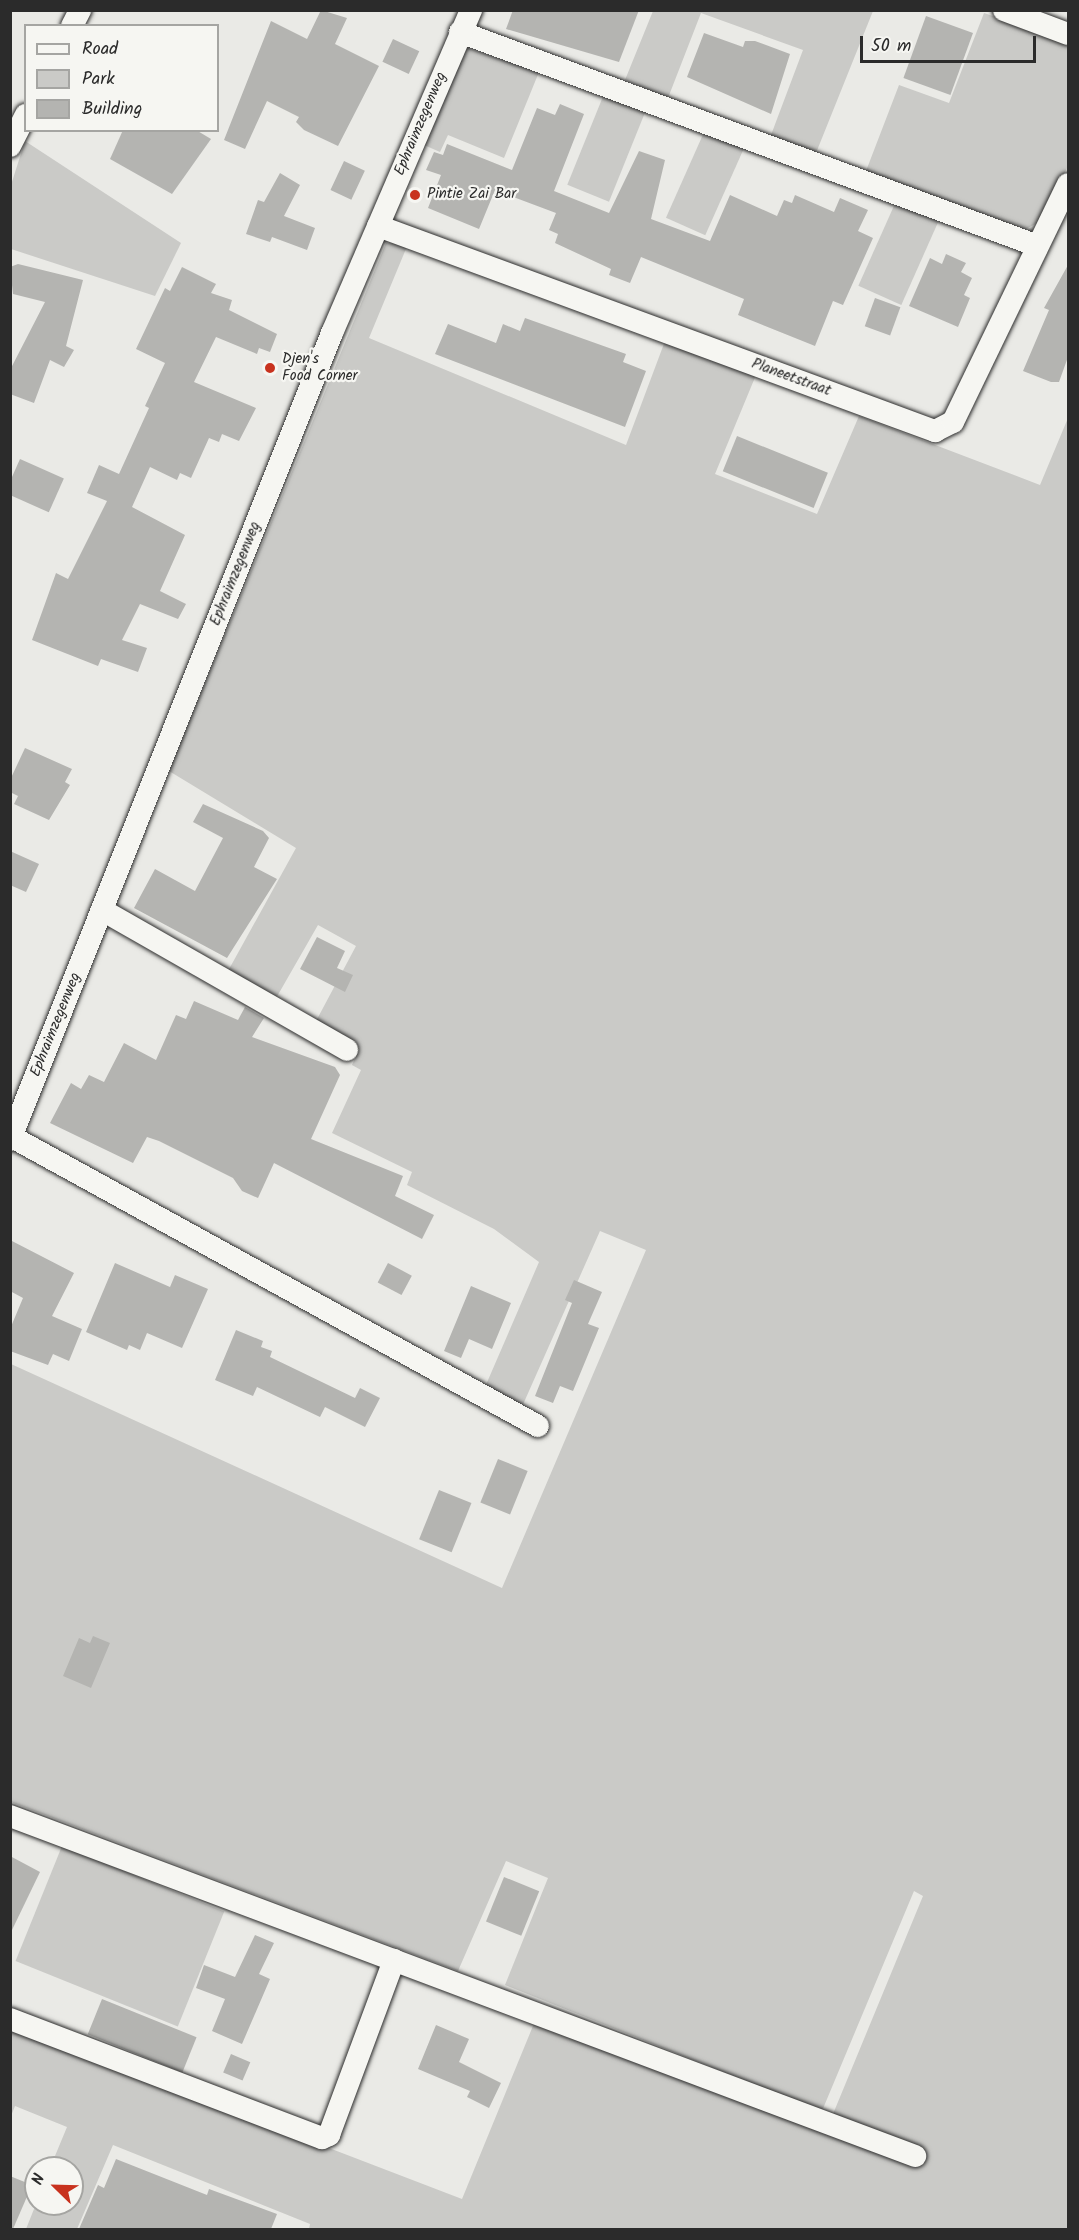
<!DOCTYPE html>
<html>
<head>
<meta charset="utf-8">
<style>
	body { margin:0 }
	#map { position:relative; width:1079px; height:2240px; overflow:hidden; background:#eaeae6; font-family:Kalam,sans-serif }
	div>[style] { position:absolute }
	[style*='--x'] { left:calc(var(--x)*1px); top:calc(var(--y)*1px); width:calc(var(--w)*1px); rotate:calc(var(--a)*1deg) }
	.green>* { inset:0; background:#cacac7; transform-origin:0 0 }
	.building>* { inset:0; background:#b4b4b1; transform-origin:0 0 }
	.roads { filter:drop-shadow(0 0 2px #2b2b2b) drop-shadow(0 0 2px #2b2b2b) }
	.street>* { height:22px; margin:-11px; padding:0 11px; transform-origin:11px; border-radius:11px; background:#f6f6f2 }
	.dots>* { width:16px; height:16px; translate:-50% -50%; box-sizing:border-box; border:3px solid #f6f6f2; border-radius:50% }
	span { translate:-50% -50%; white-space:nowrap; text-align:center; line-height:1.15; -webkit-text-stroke:4.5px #f6f6f2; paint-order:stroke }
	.street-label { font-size:15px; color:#2b2b2b }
	.poi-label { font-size:15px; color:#2b2b2b }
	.left { translate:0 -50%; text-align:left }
	.frame { position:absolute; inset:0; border:12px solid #2b2b2b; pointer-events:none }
	.legend { position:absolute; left:24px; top:24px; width:195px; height:108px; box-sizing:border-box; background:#f6f6f2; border:2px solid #a5a5a2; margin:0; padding:8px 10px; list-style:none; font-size:18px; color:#2b2b2b }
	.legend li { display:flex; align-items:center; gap:12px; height:30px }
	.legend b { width:30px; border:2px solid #a5a5a2 }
	.north { position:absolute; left:24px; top:2156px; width:60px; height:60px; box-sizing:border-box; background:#f6f6f2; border:2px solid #a5a5a2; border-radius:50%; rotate:293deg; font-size:16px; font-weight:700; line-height:24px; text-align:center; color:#2b2b2b }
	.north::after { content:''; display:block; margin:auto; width:21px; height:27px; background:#c8321e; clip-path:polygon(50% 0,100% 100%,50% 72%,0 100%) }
	.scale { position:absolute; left:860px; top:36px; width:176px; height:27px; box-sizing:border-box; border:3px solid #2b2b2b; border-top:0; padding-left:8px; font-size:18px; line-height:21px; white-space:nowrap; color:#2b2b2b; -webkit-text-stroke:4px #f6f6f2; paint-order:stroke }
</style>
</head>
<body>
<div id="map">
	<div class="green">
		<i style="clip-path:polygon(653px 11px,873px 11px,816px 153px,771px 135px,803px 50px,701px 13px,668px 98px,625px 80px)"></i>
		<i style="clip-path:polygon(984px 13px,1068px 42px,1068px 166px,1041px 221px,1024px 230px,866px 171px,899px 85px,949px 103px)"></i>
		<i style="clip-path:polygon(467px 48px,539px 72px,504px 158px,448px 135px,440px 152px,424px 145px)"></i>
		<i style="left:604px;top:94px;width:45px;height:98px;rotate:22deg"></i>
		<i style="left:705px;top:130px;width:43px;height:96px;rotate:24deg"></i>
		<i style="clip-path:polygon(25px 141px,181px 243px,155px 296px,11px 249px,11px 185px)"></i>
		<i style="left:897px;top:199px;width:47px;height:95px;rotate:24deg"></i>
		<i style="clip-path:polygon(386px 243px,408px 244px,369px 338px,626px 445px,665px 341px,756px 375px,715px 474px,817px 514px,859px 416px,1040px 485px,1068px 418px,1068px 2229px,309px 2229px,310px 2224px,113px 2145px,77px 2229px,26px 2229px,36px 2204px,72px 2204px,72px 2168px,50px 2168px,67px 2127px,15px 2106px,11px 2116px,11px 2026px,462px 2199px,535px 2021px,919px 2166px,925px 2150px,833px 2114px,923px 1896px,914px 1891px,822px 2111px,505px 1985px,548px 1878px,506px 1861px,458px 1971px,11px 1802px,11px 1364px,502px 1588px,646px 1250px,600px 1231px,521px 1409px,485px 1387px,539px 1262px,494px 1229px,407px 1185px,412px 1172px,332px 1133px,361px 1070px,352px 1065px,359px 1049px,315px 1023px,356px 946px,318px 925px,275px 1000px,228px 971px,296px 848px,169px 771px)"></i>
		<i style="left:62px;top:1846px;width:175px;height:124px;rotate:22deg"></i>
	</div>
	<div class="building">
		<i style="clip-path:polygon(321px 10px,347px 18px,335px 44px,379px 66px,338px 146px,304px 130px,296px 122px,299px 117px,267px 101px,245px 149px,224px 140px,271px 21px,307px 39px)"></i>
		<i style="clip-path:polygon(513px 10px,639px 10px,619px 62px,506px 29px)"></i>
		<i style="left:926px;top:16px;width:50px;height:66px;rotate:20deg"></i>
		<i style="clip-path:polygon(704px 33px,743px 47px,745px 41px,755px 41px,790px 54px,771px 114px,687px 77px)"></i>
		<i style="left:393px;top:39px;width:29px;height:25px;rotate:25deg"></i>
		<i style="clip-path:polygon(560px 104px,584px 114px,554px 191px,609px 213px,639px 151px,665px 160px,651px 219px,710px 241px,730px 195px,777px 216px,784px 200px,792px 203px,795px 195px,834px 212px,840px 198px,868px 210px,858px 231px,873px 238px,843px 305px,833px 301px,815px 346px,738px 315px,744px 299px,641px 257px,630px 283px,609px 275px,611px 269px,555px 243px,558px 234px,549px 230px,556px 213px,495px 190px,479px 229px,428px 208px,441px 175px,426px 170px,434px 152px,443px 155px,447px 144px,512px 170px,537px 108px,555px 115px)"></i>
		<i style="clip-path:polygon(123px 130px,196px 130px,211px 139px,172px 194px,110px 159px)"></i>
		<i style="left:344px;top:161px;width:23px;height:32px;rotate:25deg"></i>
		<i style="clip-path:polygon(280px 173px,300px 185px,284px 216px,315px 228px,307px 250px,272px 237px,270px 242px,246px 234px,258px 200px,264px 202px)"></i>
		<i style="clip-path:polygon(946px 254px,966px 263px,961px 272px,972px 278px,964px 295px,970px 298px,958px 327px,909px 306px,930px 258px,942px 264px)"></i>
		<i style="clip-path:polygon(18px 264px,83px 280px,66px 346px,74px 350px,64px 367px,50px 360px,34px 403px,10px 394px,10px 370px,45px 302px,13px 294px,10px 267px)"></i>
		<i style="clip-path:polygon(1068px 265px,1068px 357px,1059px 382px,1051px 382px,1023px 371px,1049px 310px,1044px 308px)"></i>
		<i style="clip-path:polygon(182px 267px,216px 284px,211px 293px,232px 300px,229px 310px,277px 334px,270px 352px,259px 348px,257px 354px,216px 337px,194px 382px,256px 408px,239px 441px,222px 434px,219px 442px,209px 438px,191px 478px,180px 473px,177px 480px,150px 467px,132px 507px,185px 535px,160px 591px,186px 604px,178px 619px,140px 604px,122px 640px,147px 648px,138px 672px,101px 659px,98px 666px,32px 640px,56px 573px,68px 579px,107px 501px,87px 493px,99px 465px,119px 474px,149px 408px,145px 406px,165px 363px,136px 349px,165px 288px,170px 291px)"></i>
		<i style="left:875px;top:298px;width:27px;height:30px;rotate:20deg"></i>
		<i style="clip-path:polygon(525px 318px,626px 354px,623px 362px,646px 371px,625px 427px,435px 354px,448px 324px,496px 343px,503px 324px,520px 331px)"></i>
		<i style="left:737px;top:436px;width:98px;height:38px;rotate:22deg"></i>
		<i style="left:20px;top:459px;width:48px;height:37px;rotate:24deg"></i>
		<i style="clip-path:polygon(25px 748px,72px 769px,65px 782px,70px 785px,49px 820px,14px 804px,18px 796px,10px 792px,10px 780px)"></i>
		<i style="clip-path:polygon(203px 804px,263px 831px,269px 838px,254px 867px,277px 879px,227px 958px,134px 908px,155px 869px,195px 891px,223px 838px,193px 822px)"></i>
		<i style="clip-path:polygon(10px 851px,39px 864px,26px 892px,10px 885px)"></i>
		<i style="clip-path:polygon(317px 937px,345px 951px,337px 968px,353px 975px,345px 992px,300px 969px)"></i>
		<i style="clip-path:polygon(194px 1001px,238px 1020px,245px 1007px,264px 1018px,252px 1037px,335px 1067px,340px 1075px,311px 1139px,403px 1176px,395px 1196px,434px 1215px,422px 1239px,274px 1163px,258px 1198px,242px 1191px,233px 1178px,159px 1141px,147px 1137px,133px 1163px,50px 1123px,71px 1083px,81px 1089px,89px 1075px,104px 1082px,124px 1043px,156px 1060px,176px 1015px,186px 1019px)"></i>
		<i style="clip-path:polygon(10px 1240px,74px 1273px,52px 1316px,82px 1329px,69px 1361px,53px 1354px,48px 1365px,10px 1351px,10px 1329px,23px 1298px,10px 1291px)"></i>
		<i style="clip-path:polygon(115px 1263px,170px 1287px,175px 1275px,208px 1289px,182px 1348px,147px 1333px,140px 1350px,129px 1345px,127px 1350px,86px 1332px)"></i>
		<i style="left:388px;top:1263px;width:27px;height:22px;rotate:28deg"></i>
		<i style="clip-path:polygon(574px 1280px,602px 1292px,588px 1324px,599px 1328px,573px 1391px,560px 1386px,553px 1403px,535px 1396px,572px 1303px,565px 1300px)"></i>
		<i style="clip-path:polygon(471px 1286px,511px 1303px,492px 1349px,469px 1339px,461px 1358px,444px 1351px)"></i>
		<i style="clip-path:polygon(236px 1330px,263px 1341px,261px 1347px,272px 1351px,270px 1357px,355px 1398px,360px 1388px,380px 1398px,365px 1427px,325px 1407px,320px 1417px,257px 1387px,253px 1396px,215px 1380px)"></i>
		<i style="left:498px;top:1459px;width:32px;height:47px;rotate:22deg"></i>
		<i style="left:439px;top:1490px;width:35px;height:53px;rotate:22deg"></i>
		<i style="clip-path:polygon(93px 1636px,110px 1643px,91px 1688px,63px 1676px,79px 1638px,90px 1643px)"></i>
		<i style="clip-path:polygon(10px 1856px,40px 1872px,12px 1930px,10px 1930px)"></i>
		<i style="left:504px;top:1877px;width:38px;height:48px;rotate:22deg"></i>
		<i style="clip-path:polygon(255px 1935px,274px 1943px,259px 1974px,270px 1979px,242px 2044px,212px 2031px,225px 1999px,196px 1988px,204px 1965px,235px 1977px)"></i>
		<i style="left:102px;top:1999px;width:102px;height:38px;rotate:22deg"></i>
		<i style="clip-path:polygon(436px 2025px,469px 2039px,459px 2062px,501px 2083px,489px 2108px,467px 2097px,470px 2091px,418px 2069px)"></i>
		<i style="left:231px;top:2054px;width:21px;height:20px;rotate:23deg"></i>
		<i style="clip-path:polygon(116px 2159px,207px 2195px,209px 2189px,277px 2214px,271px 2229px,79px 2229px,98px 2185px,104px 2188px)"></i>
		<i style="clip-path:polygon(10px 2176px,32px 2185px,13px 2229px,10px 2229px)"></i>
	</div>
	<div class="roads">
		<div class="street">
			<i style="--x:1004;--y:10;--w:68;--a:20.6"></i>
			<i style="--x:72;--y:26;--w:18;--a:-63"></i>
			<i style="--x:460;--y:32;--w:616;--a:20.32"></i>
			<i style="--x:10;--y:146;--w:35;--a:-63"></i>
			<i style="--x:378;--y:226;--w:594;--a:20.21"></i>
			<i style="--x:935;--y:431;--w:20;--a:-27"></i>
			<i style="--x:953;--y:422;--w:264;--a:-64.2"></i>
			<i style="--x:102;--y:910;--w:282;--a:29.7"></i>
			<i style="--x:12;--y:1137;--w:600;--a:28.79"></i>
			<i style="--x:10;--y:1140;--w:869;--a:-68.25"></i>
			<i style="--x:332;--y:333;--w:352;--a:-66.7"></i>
			<i style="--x:10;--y:1816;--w:967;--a:20.59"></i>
			<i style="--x:10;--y:2019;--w:334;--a:20.9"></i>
			<i style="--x:322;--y:2138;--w:8;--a:-23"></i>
			<i style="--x:329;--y:2135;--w:187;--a:-69.6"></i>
		</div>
	</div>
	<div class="dots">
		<i style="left:415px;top:195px;background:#c8321e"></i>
		<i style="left:270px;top:368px;background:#c8321e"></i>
	</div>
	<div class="street-label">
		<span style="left:421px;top:124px;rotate:-67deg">Ephraimzegenweg</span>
		<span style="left:791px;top:378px;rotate:20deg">Planeetstraat</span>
		<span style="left:236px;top:574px;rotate:-68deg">Ephraimzegenweg</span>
		<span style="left:56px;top:1025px;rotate:-68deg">Ephraimzegenweg</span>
	</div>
	<div class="poi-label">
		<span class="left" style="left:427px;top:195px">Pintie Zai Bar</span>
		<span class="left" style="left:282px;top:368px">Djen's<br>Food Corner</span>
	</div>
	<div class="frame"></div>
	<ul class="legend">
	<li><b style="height:8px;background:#f6f6f2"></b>Road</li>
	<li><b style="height:16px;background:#cacac7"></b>Park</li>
	<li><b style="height:16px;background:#b4b4b1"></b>Building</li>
	</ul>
	<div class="north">N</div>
	<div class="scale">50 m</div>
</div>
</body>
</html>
